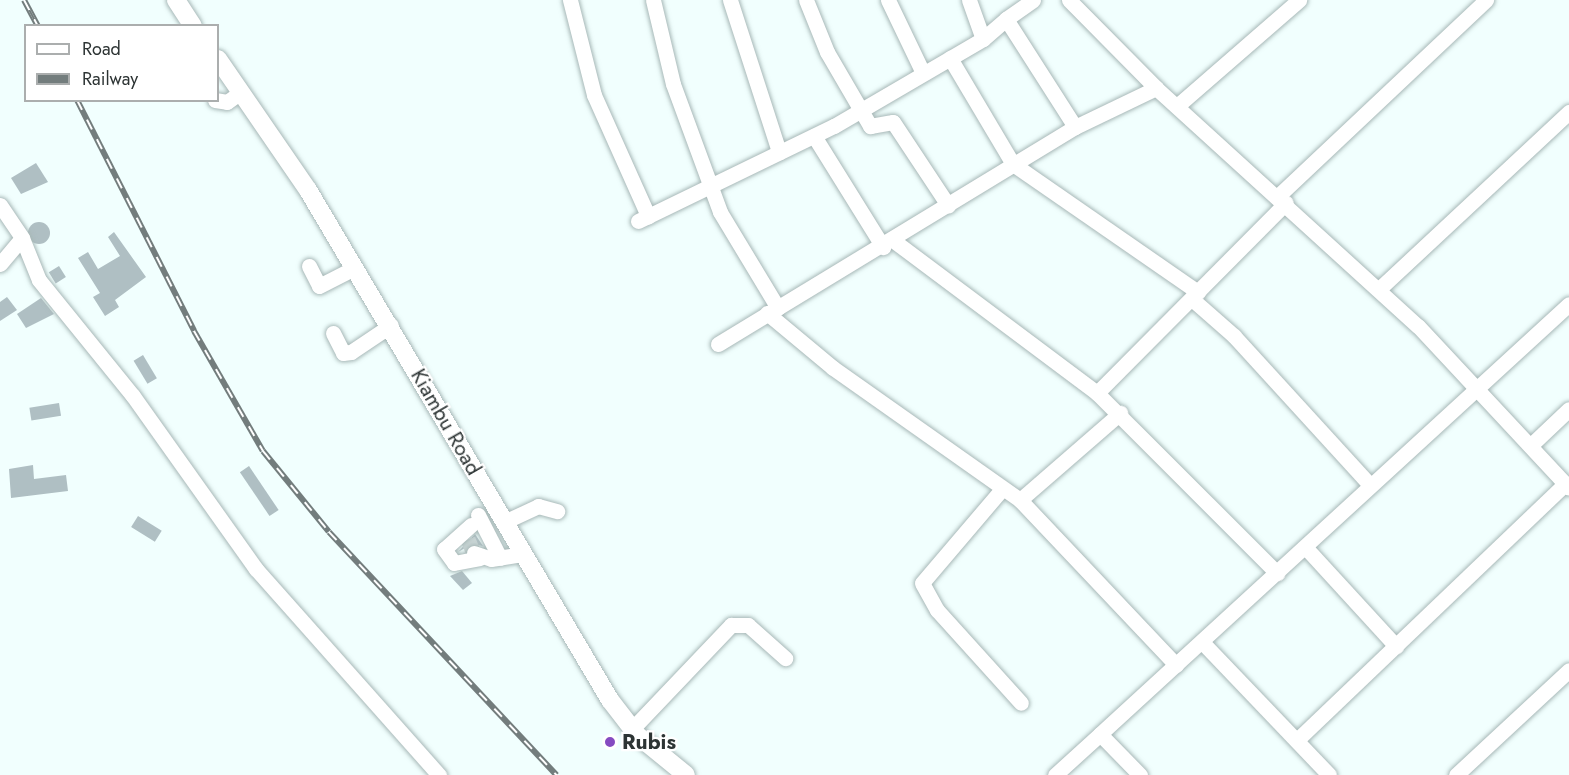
<!DOCTYPE html>
<html>
<head>
<meta charset="utf-8">
<style>
	body { margin:0 }
	#map { position:relative; width:1569px; height:775px; overflow:hidden; background:#f1fffe; font-family:Jost,sans-serif }
	div>[style] { position:absolute }
	[style*='--x'] { left:calc(var(--x)*1px); top:calc(var(--y)*1px); width:calc(var(--w)*1px); rotate:calc(var(--a)*1deg) }
	.building>* { inset:0; background:#afbfc3; transform-origin:0 0 }
	.round { border-radius:50% }
	.minor-tunnel>* { height:15px; margin-top:-7.5px; transform-origin:0; background:repeating-linear-gradient(90deg,#cad6d6 0 15px,transparent 0 23px) }
	.roads { filter:drop-shadow(0 0 2px #a7b8b7) drop-shadow(0 0 2px #a7b8b7) }
	.minor>* { height:15px; margin:-7.5px; padding:0 7.5px; transform-origin:7.5px; border-radius:7.5px; background:#fff }
	.major>* { height:18px; margin:-9px; padding:0 9px; transform-origin:9px; border-radius:9px; background:#fff }
	.rail>* { height:6px; margin-top:-3px; transform-origin:0; background:repeating-linear-gradient(90deg,#fff 0 11px,#737d7d 0 22px); box-sizing:border-box; border-block:2px solid #737d7d }
	.dots>* { width:16px; height:16px; translate:-50% -50%; box-sizing:border-box; border:3px solid #fff; border-radius:50% }
	span { translate:-50% -50%; white-space:nowrap; text-align:center; line-height:1.15; -webkit-text-stroke:4.5px #fff; paint-order:stroke }
	.street-label { font-size:21px; color:#2d3434 }
	.poi-label { font-size:21px; color:#2d3434; font-weight:700 }
	.left { translate:0 -50%; text-align:left }
	.legend { position:absolute; left:24px; top:24px; width:195px; height:78px; box-sizing:border-box; background:#fff; border:2px solid #abaeae; margin:0; padding:8px 10px; list-style:none; font-size:18px; color:#2d3434 }
	.legend li { display:flex; align-items:center; gap:12px; height:30px }
	.legend b { width:30px; border:2px solid #abaeae }
</style>
</head>
<body>
<div id="map">
	<div class="building">
		<i style="clip-path:polygon(36px 163px,48px 182px,21px 194px,11px 178px)"></i>
		<i class="round" style="left:28px;top:222px;width:22px;height:22px"></i>
		<i style="clip-path:polygon(114px 232px,146px 277px,115px 300px,119px 307px,105px 316px,93px 297px,100px 293px,78px 258px,88px 252px,98px 269px,120px 256px,108px 237px)"></i>
		<i style="left:59px;top:266px;width:13px;height:12px;rotate:58deg"></i>
		<i style="clip-path:polygon(7px 297px,17px 310px,0 321px,0 302px)"></i>
		<i style="clip-path:polygon(41px 298px,54px 314px,26px 328px,17px 314px)"></i>
		<i style="left:143px;top:355px;width:27px;height:11px;rotate:59deg"></i>
		<i style="left:59px;top:403px;width:13px;height:30px;rotate:81deg"></i>
		<i style="clip-path:polygon(33px 465px,34px 479px,66px 475px,68px 491px,11px 498px,9px 469px)"></i>
		<i style="left:249px;top:466px;width:53px;height:11px;rotate:56deg"></i>
		<i style="left:138px;top:516px;width:28px;height:13px;rotate:32deg"></i>
		<i style="clip-path:polygon(475px 534px,483px 546px,472px 544px,458px 552px)"></i>
		<i style="clip-path:polygon(462px 571px,472px 583px,463px 590px,450px 576px)"></i>
	</div>
	<div class="minor-tunnel">
		<i style="--x:468;--y:539;--w:15;--a:67"></i>
	</div>
	<div class="roads">
		<div class="minor">
			<i style="--x:570;--y:0;--w:98;--a:75.8"></i>
			<i style="--x:594;--y:95;--w:133;--a:65.9"></i>
			<i style="--x:653;--y:0;--w:86;--a:76.6"></i>
			<i style="--x:673;--y:84;--w:136;--a:69.8"></i>
			<i style="--x:720;--y:212;--w:112;--a:58.9"></i>
			<i style="--x:730;--y:0;--w:160;--a:72.1"></i>
			<i style="--x:806;--y:0;--w:56;--a:68"></i>
			<i style="--x:827;--y:52;--w:86;--a:59.8"></i>
			<i style="--x:870;--y:126;--w:23;--a:-10"></i>
			<i style="--x:893;--y:122;--w:100;--a:56.5"></i>
			<i style="--x:888;--y:0;--w:81;--a:64.4"></i>
			<i style="--x:969;--y:0;--w:41;--a:70.3"></i>
			<i style="--x:1069;--y:0;--w:124;--a:45.3"></i>
			<i style="--x:1156;--y:88;--w:354;--a:42.3"></i>
			<i style="--x:1418;--y:326;--w:221;--a:47"></i>
			<i style="--x:1006;--y:19;--w:33;--a:-35"></i>
			<i style="--x:950;--y:58;--w:123;--a:59.3"></i>
			<i style="--x:1013;--y:164;--w:225;--a:34.7"></i>
			<i style="--x:215;--y:100;--w:12;--a:9"></i>
			<i style="--x:227;--y:102;--w:17;--a:-36"></i>
			<i style="--x:1177;--y:106;--w:162;--a:-41"></i>
			<i style="--x:814;--y:136;--w:131;--a:58.1"></i>
			<i style="--x:1278;--y:196;--w:286;--a:-43.3"></i>
			<i style="--x:0;--y:205;--w:40;--a:56"></i>
			<i style="--x:22;--y:238;--w:45;--a:68"></i>
			<i style="--x:39;--y:280;--w:149;--a:51"></i>
			<i style="--x:133;--y:396;--w:212;--a:54.6"></i>
			<i style="--x:256;--y:569;--w:276;--a:48.4"></i>
			<i style="--x:638;--y:221;--w:218;--a:-25.9"></i>
			<i style="--x:834;--y:126;--w:173;--a:-30.3"></i>
			<i style="--x:983;--y:39;--w:30;--a:-41"></i>
			<i style="--x:1006;--y:19;--w:128;--a:57.4"></i>
			<i style="--x:894;--y:241;--w:254;--a:36.8"></i>
			<i style="--x:1097;--y:393;--w:255;--a:45"></i>
			<i style="--x:0;--y:264;--w:34;--a:-50"></i>
			<i style="--x:309;--y:266;--w:22;--a:63"></i>
			<i style="--x:319;--y:286;--w:39;--a:-27"></i>
			<i style="--x:1379;--y:289;--w:260;--a:-43"></i>
			<i style="--x:1192;--y:299;--w:56;--a:41.4"></i>
			<i style="--x:1234;--y:336;--w:202;--a:47.6"></i>
			<i style="--x:767;--y:313;--w:86;--a:39.8"></i>
			<i style="--x:833;--y:368;--w:229;--a:35.2"></i>
			<i style="--x:1020;--y:500;--w:227;--a:46.6"></i>
			<i style="--x:333;--y:333;--w:22;--a:63"></i>
			<i style="--x:343;--y:353;--w:8;--a:-7"></i>
			<i style="--x:351;--y:352;--w:48;--a:-34"></i>
			<i style="--x:718;--y:344;--w:418;--a:-31.3"></i>
			<i style="--x:1075;--y:127;--w:90;--a:-25.7"></i>
			<i style="--x:1097;--y:393;--w:268;--a:-45.2"></i>
			<i style="--x:1531;--y:445;--w:52;--a:-43.5"></i>
			<i style="--x:1002;--y:489;--w:123;--a:130.4"></i>
			<i style="--x:922;--y:583;--w:31;--a:61"></i>
			<i style="--x:937;--y:610;--w:125;--a:47.9"></i>
			<i style="--x:1020;--y:500;--w:133;--a:-41"></i>
			<i style="--x:478;--y:515;--w:48;--a:62.9"></i>
			<i style="--x:504;--y:522;--w:38;--a:-25"></i>
			<i style="--x:538;--y:506;--w:20;--a:15"></i>
			<i style="--x:471;--y:525;--w:36;--a:138"></i>
			<i style="--x:444;--y:549;--w:17;--a:54"></i>
			<i style="--x:454;--y:563;--w:26;--a:-11"></i>
			<i style="--x:1307;--y:549;--w:132;--a:47.5"></i>
			<i style="--x:474;--y:553;--w:18;--a:19"></i>
			<i style="--x:491;--y:559;--w:33;--a:-9"></i>
			<i style="--x:1204;--y:644;--w:181;--a:46.3"></i>
			<i style="--x:632;--y:729;--w:144;--a:-46.4"></i>
			<i style="--x:731;--y:625;--w:17;--a:0"></i>
			<i style="--x:748;--y:625;--w:50;--a:41.7"></i>
			<i style="--x:1297;--y:740;--w:371;--a:-43.7"></i>
			<i style="--x:1055;--y:775;--w:61;--a:-42.3"></i>
			<i style="--x:1140;--y:775;--w:57;--a:-134.3"></i>
			<i style="--x:1100;--y:734;--w:636;--a:-42.52"></i>
			<i style="--x:1456;--y:775;--w:154;--a:-42.9"></i>
		</div>
		<div class="major">
			<i style="--x:176;--y:0;--w:31;--a:57"></i>
			<i style="--x:218;--y:59;--w:159;--a:55.5"></i>
			<i style="--x:308;--y:190;--w:593;--a:59.37"></i>
			<i style="--x:610;--y:700;--w:44;--a:52.4"></i>
			<i style="--x:637;--y:735;--w:63;--a:39.2"></i>
		</div>
	</div>
	<div class="rail">
		<i style="--x:24;--y:0;--w:30;--a:62"></i>
		<i style="--x:77;--y:100;--w:259;--a:63.1"></i>
		<i style="--x:194;--y:331;--w:138;--a:60.1"></i>
		<i style="--x:263;--y:451;--w:104;--a:50.8"></i>
		<i style="--x:329;--y:532;--w:333;--a:46.9"></i>
	</div>
	<div class="dots">
		<i style="left:610px;top:742px;background:#854bc1"></i>
	</div>
	<div class="street-label">
		<span style="left:446px;top:422px;rotate:60deg">Kiambu Road</span>
	</div>
	<div class="poi-label">
		<span class="left" style="left:622px;top:742px">Rubis</span>
	</div>
	<ul class="legend">
	<li><b style="height:8px;background:#fff"></b>Road</li>
	<li><b style="height:8px;background:#737d7d"></b>Railway</li>
	</ul>
</div>
</body>
</html>
